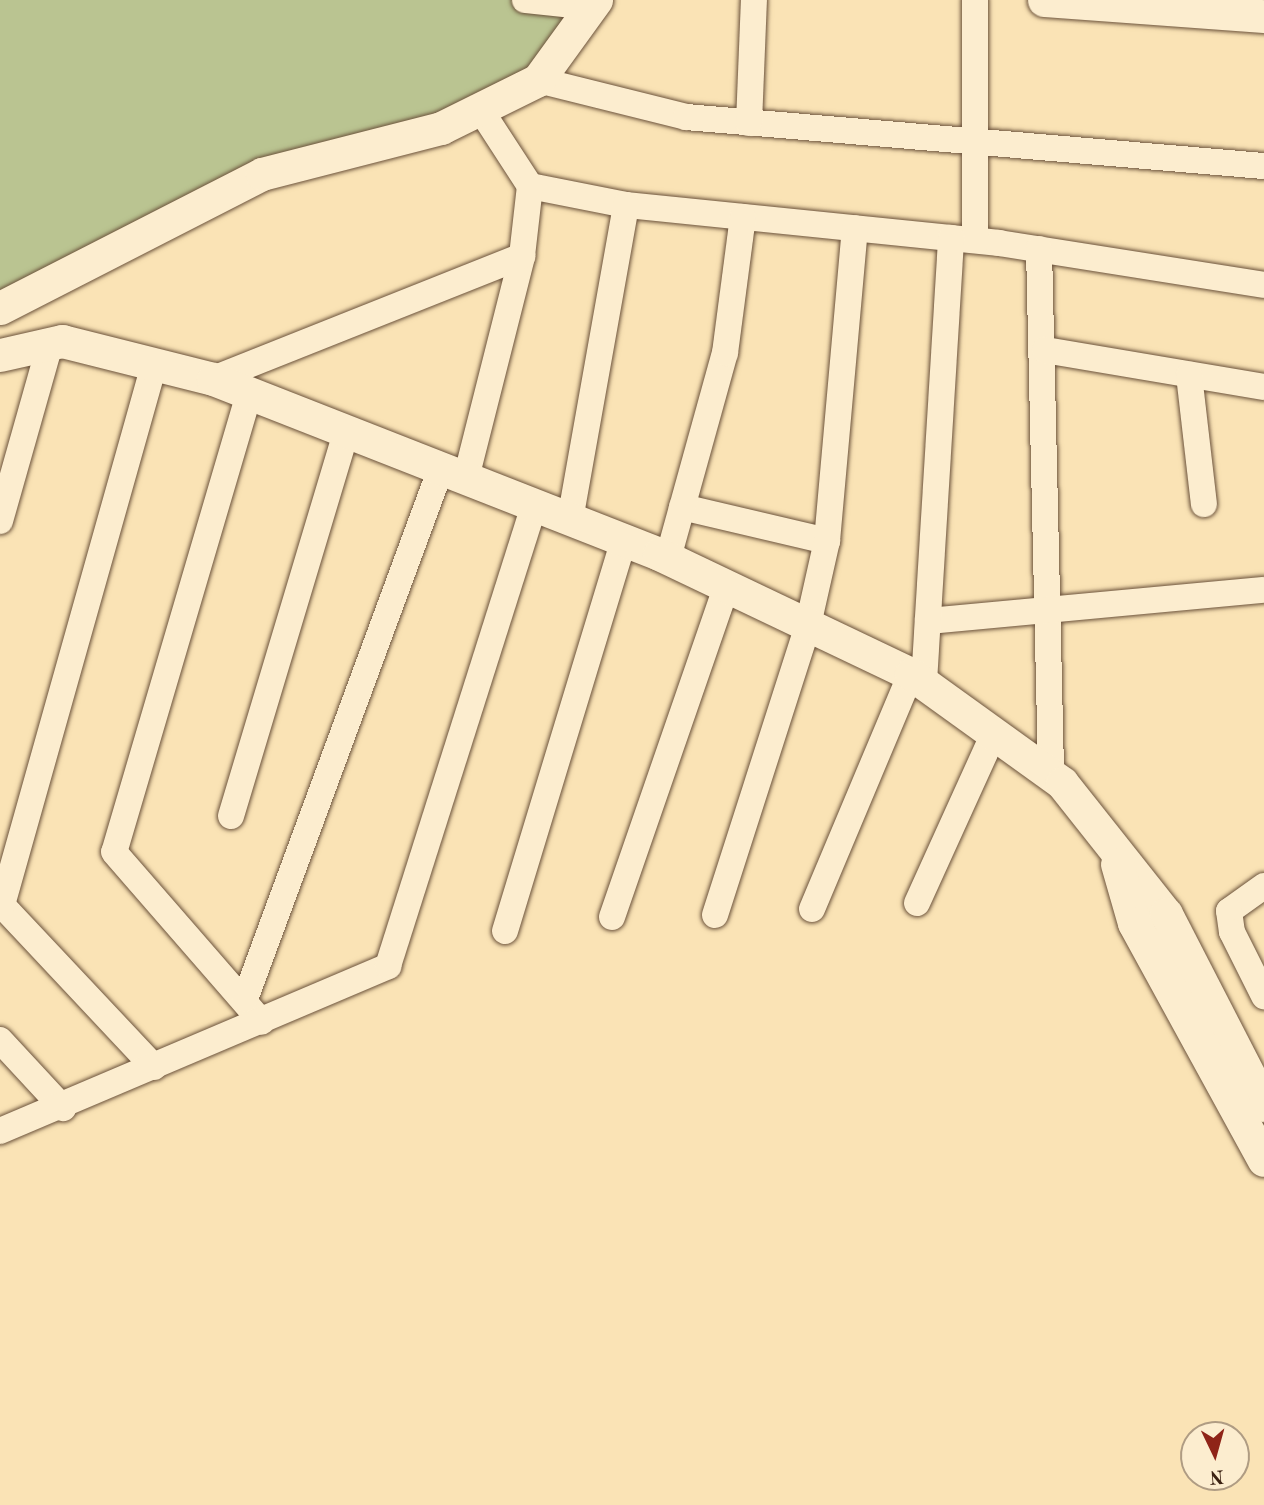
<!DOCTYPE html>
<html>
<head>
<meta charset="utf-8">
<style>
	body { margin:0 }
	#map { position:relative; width:1264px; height:1505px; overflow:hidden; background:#fae3b5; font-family:"Old Standard TT",serif }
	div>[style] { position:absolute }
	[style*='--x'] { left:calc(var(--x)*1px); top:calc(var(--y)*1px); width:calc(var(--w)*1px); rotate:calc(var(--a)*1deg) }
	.green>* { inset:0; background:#bac491 }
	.roads { filter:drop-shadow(0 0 2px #6b523b) drop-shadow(0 0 2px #6b523b) }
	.minor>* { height:26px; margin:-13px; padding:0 13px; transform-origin:13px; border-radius:13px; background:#fcedcf }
	.tertiary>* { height:33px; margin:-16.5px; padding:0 16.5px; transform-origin:16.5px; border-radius:16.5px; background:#fcedcf }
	span { translate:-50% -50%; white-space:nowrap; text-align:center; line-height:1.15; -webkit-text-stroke:5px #fcedcf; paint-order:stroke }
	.north { position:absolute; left:1180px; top:1421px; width:70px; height:70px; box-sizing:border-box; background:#fcedcf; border:2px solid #af9c83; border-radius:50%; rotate:175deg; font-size:19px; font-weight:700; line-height:28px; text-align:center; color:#3b2212 }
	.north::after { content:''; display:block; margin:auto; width:24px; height:32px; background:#8f2418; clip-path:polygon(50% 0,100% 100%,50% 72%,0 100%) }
</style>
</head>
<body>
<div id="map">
	<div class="green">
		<i style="clip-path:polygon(0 0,527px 0,590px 7px,537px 80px,261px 174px,0 307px)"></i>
	</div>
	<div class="roads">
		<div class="minor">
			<i style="--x:525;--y:0;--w:66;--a:6.1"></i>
			<i style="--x:538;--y:80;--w:153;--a:14"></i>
			<i style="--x:686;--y:117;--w:580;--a:4.85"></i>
			<i style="--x:480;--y:109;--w:92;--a:57"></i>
			<i style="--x:530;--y:186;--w:98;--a:11.2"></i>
			<i style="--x:626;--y:205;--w:375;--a:5.8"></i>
			<i style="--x:999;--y:243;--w:268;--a:9"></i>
			<i style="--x:749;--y:123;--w:123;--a:-87.7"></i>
			<i style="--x:975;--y:240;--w:240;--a:-90"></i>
			<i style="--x:1039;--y:249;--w:521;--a:88.68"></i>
			<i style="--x:1045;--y:350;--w:222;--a:9.6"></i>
			<i style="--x:1189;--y:375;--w:130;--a:83.4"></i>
			<i style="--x:213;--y:379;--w:333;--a:-21.7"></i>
			<i style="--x:249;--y:394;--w:477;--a:106.4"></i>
			<i style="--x:114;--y:852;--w:225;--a:49"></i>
			<i style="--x:466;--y:478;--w:229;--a:-75.8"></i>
			<i style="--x:522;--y:256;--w:70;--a:-83.5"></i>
			<i style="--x:682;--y:507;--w:149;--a:13.2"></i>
			<i style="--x:570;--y:520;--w:320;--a:-79.9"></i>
			<i style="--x:0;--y:521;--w:184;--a:-74.2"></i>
			<i style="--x:668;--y:558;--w:213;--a:-74.5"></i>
			<i style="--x:725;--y:353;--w:137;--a:-82.5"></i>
			<i style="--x:928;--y:621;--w:337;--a:-5.3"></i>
			<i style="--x:924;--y:682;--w:445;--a:-86.5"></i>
			<i style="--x:231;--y:816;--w:404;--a:-73.3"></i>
			<i style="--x:1264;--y:886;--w:43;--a:144.5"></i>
			<i style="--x:1229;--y:911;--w:21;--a:82"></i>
			<i style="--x:1232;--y:932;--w:72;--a:63.4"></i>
			<i style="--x:917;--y:903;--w:187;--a:-65.6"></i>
			<i style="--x:812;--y:909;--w:255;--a:-67.2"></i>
			<i style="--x:715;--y:915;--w:305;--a:-72.2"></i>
			<i style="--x:808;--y:625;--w:86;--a:-77.3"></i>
			<i style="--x:827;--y:541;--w:314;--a:-84.9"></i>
			<i style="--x:612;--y:917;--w:351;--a:-70.9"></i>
			<i style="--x:505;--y:931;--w:409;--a:-73.1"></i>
			<i style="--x:245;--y:999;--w:566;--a:-69.74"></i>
			<i style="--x:0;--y:1040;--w:93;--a:47.2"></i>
			<i style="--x:154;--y:1067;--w:222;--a:-133.2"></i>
			<i style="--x:2;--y:905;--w:561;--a:-74.28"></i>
			<i style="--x:0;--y:1131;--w:422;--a:-23"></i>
			<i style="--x:388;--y:966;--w:483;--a:-72.4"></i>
		</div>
		<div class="tertiary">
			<i style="--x:1044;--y:0;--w:221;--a:4.2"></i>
			<i style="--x:0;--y:308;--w:294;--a:-27.1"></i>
			<i style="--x:262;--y:174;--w:185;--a:-14.4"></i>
			<i style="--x:441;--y:128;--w:108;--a:-26.3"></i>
			<i style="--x:538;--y:80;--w:99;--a:-54.1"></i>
			<i style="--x:0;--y:355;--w:64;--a:-12.7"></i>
			<i style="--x:62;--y:341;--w:156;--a:14.1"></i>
			<i style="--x:213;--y:379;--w:479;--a:21.4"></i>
			<i style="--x:659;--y:554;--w:279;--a:25.5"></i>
			<i style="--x:911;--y:674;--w:186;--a:35.8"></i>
			<i style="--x:1062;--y:783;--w:167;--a:51.6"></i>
			<i style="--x:1166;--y:914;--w:215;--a:62.8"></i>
			<i style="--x:1117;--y:864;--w:61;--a:73.9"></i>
			<i style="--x:1134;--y:923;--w:270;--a:61.3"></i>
		</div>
	</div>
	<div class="north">N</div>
</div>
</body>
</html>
